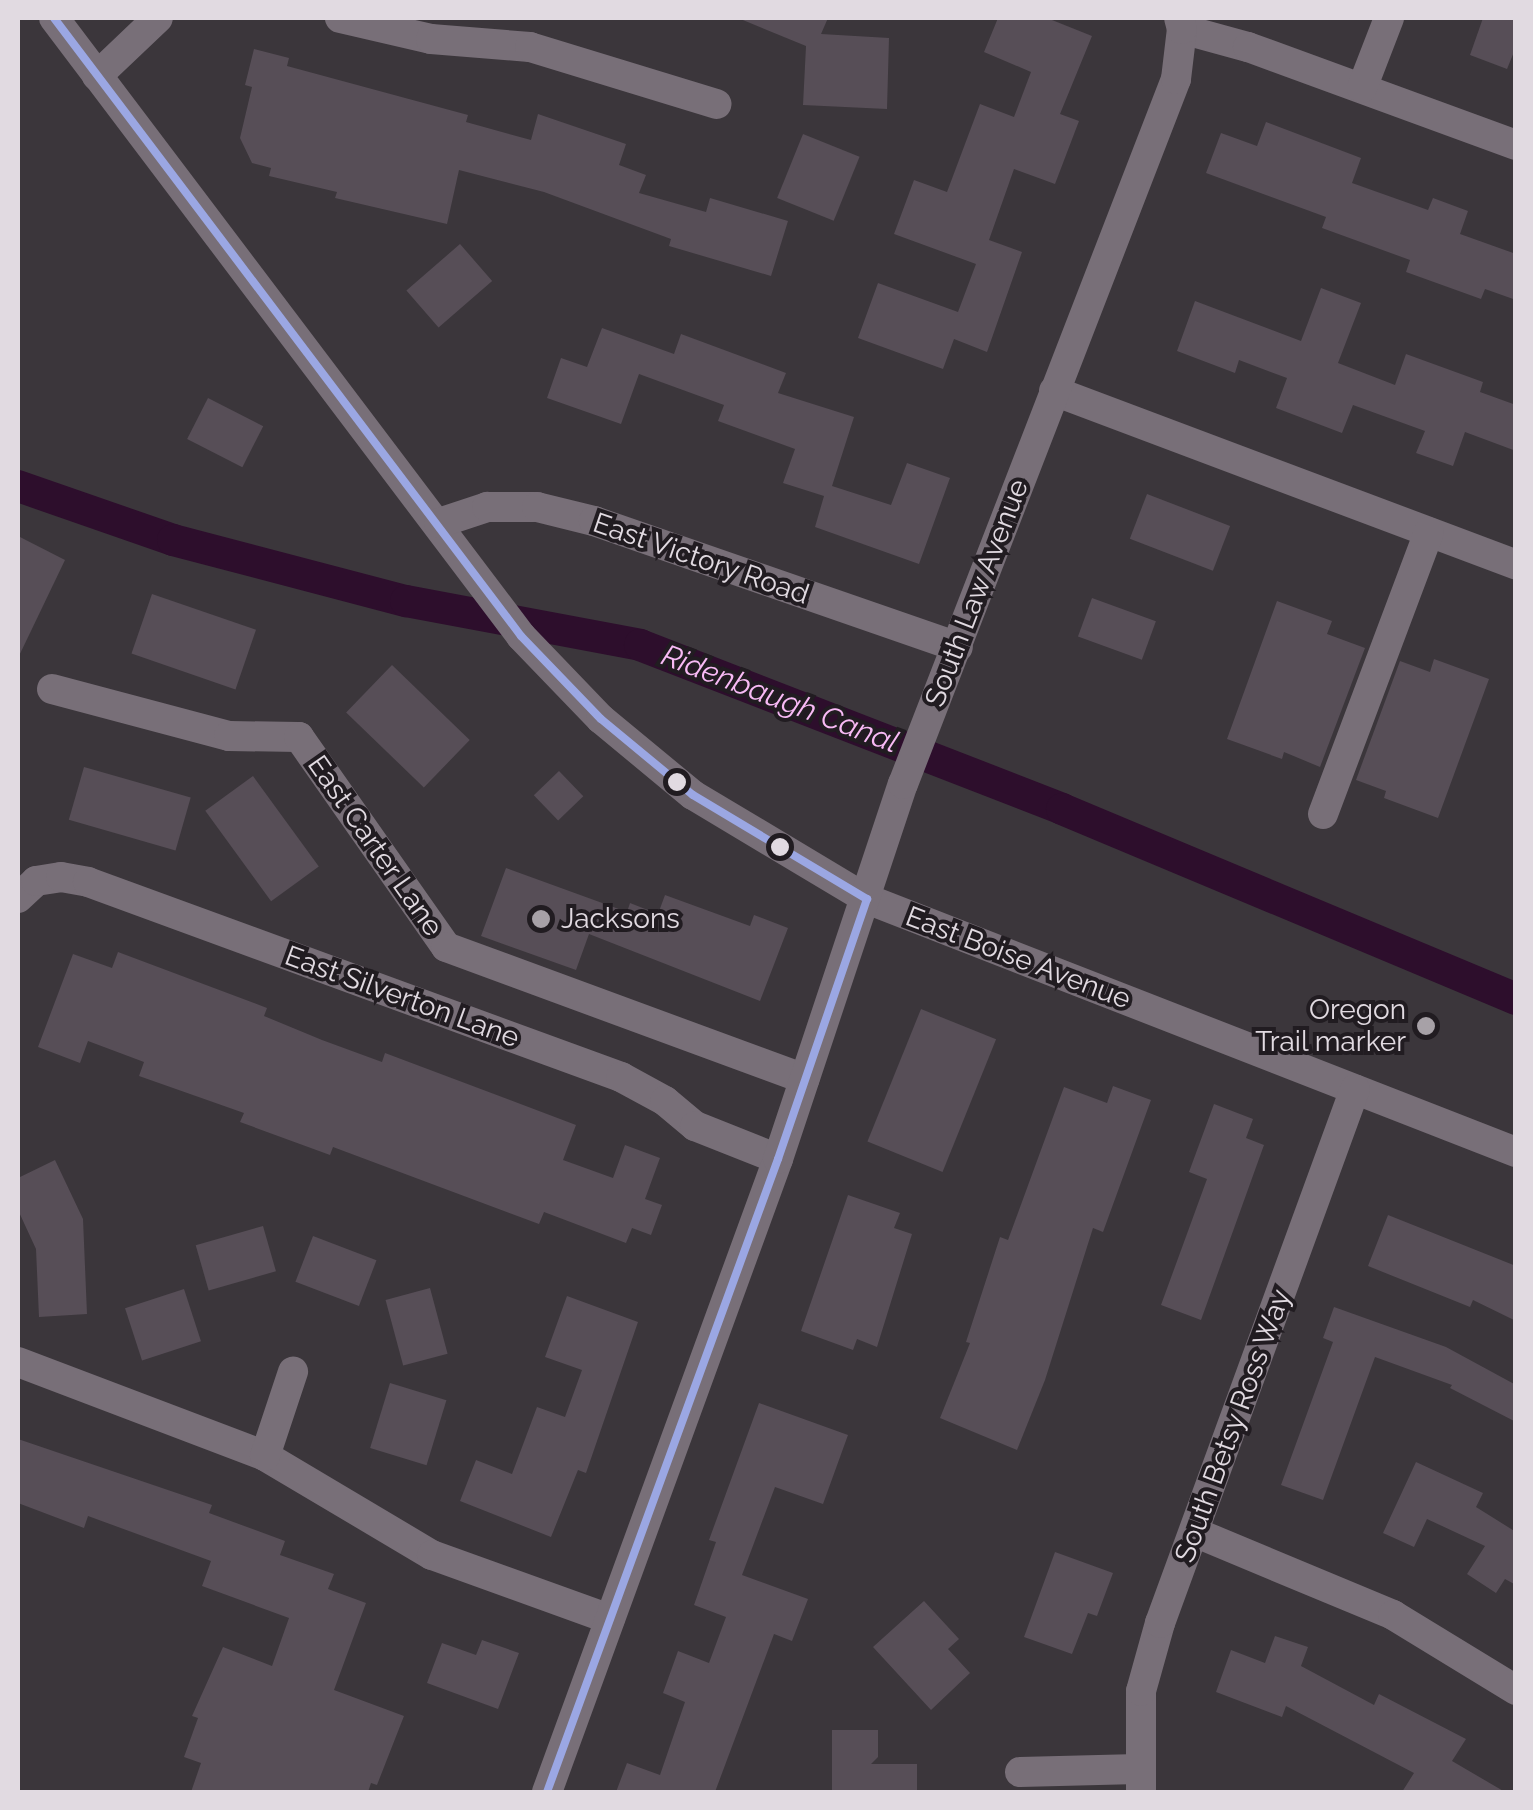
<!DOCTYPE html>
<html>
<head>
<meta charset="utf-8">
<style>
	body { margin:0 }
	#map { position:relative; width:1533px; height:1810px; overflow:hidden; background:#3b363b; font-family:Raleway,sans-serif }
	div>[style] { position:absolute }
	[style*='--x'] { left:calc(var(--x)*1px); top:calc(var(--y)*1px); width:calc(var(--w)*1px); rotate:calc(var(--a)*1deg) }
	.canal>* { height:32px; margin:-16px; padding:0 16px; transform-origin:16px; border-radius:16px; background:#2d0e2c }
	.building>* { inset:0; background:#574e57; transform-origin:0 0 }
	.minor>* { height:30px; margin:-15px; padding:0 15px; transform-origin:15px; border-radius:15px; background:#786f78 }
	.bus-1>* { height:8px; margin:-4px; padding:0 4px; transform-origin:4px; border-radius:4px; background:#9ba7e3 }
	.dots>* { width:28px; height:28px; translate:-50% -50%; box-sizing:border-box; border:5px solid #211c21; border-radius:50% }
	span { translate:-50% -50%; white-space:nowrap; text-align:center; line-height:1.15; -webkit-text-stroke:8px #211c21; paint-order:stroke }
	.street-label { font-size:28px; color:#e1dae1 }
	.poi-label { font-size:28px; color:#e1dae1 }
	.left { translate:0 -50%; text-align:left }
	.right { translate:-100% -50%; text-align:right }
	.water-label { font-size:30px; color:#f8baf5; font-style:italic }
	.frame { position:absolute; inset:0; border:20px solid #e1dae1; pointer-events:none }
</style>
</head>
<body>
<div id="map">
	<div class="canal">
		<i style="--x:18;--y:486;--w:164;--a:19.2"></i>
		<i style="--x:173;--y:540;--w:241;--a:14.7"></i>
		<i style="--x:406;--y:601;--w:238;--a:10.6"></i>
		<i style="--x:640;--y:645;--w:453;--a:21.2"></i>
		<i style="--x:1062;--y:809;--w:492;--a:22.7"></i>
	</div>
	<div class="building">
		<i style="clip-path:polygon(738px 18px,828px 18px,821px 34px,889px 38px,887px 109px,803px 105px,806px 46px)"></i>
		<i style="clip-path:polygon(998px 18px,1047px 18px,1092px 36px,1060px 114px,1079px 121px,1055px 184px,1014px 169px,989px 240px,1022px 252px,987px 352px,954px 339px,943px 369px,858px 338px,878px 283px,958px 312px,976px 264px,894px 234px,914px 180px,947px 192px,980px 104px,1014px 117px,1031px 72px,984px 52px)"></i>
		<i style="clip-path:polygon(1483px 18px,1516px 18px,1516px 47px,1507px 69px,1470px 55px)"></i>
		<i style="clip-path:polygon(254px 49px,289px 58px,287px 66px,468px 115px,466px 122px,531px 140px,538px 114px,626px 144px,619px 165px,646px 175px,639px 193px,706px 212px,710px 198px,788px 221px,771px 276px,669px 246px,671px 239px,544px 192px,459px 170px,447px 224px,335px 198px,337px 192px,269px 176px,271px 168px,252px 163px,240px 138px,252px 87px,245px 85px)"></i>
		<i style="clip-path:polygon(1266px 122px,1361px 158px,1352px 183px,1428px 210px,1433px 198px,1468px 211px,1460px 234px,1516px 254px,1516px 300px,1485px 289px,1481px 299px,1406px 272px,1410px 260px,1322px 228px,1326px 217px,1206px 173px,1221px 133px,1257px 146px)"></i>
		<i style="left:803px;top:134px;width:61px;height:69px;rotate:22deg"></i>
		<i style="left:460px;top:244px;width:49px;height:71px;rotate:49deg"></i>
		<i style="clip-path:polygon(1321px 288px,1361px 303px,1338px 363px,1395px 385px,1406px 354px,1483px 382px,1480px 392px,1516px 405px,1516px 451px,1465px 432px,1453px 466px,1416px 453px,1425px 431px,1353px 405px,1342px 433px,1276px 408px,1287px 378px,1239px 360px,1235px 373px,1177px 351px,1195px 301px,1301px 341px)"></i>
		<i style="clip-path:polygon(602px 328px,674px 354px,681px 334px,786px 373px,778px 393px,854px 417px,832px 486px,891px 505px,907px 463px,950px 478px,919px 564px,815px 527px,824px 496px,783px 483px,795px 449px,718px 421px,724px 405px,639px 374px,621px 424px,547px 398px,561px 358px,587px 367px)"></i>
		<i style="left:208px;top:398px;width:62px;height:46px;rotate:27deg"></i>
		<i style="left:1147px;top:494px;width:89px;height:48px;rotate:21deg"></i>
		<i style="clip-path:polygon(18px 536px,65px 560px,18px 658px)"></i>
		<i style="left:152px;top:594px;width:110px;height:63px;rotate:19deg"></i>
		<i style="left:1092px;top:598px;width:68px;height:41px;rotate:20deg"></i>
		<i style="clip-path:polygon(1277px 601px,1332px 621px,1327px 634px,1365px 648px,1320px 767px,1284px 752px,1282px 759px,1227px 739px)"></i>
		<i style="clip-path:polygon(1434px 659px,1489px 679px,1438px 818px,1384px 798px,1386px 791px,1356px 780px,1400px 661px,1430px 672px)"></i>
		<i style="left:392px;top:665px;width:108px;height:66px;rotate:44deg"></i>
		<i style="left:84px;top:767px;width:111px;height:55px;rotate:16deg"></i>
		<i style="left:559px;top:771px;width:35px;height:35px;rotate:46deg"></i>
		<i style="left:253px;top:776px;width:112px;height:59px;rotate:54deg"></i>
		<i style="clip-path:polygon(506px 868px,627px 912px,630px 903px,658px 914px,665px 895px,750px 926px,754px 915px,788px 928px,760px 1001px,589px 934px,576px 970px,481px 936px)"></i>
		<i style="clip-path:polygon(118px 952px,267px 1008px,264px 1016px,322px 1040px,382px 1062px,385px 1053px,576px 1125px,563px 1160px,613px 1178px,625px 1145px,660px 1158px,645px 1199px,662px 1205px,651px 1235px,632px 1228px,626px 1243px,544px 1212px,539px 1224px,333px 1147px,330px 1155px,240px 1122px,244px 1113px,139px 1076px,144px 1062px,88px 1041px,80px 1063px,38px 1047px,73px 954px,112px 968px)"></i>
		<i style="left:921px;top:1009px;width:81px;height:143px;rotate:22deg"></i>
		<i style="clip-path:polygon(1113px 1086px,1151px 1100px,1103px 1232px,1093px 1228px,1045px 1380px,1017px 1450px,940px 1418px,970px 1343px,966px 1342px,1000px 1237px,1008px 1240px,1064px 1087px,1107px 1103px)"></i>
		<i style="clip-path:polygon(1214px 1104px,1253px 1119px,1246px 1138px,1264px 1145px,1201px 1320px,1161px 1305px,1207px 1179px,1189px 1172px)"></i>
		<i style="clip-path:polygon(55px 1160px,83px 1219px,87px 1314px,39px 1317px,36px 1249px,18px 1210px,18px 1178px)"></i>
		<i style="clip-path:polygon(848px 1195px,900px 1213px,894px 1228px,912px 1234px,877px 1347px,857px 1339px,853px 1350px,801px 1331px)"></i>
		<i style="clip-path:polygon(1388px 1215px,1516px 1266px,1516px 1321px,1473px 1300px,1470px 1307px,1368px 1266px)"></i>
		<i style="left:263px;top:1226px;width:47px;height:70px;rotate:74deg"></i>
		<i style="left:313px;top:1236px;width:68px;height:49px;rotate:21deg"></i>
		<i style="left:430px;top:1288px;width:68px;height:46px;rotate:75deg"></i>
		<i style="left:184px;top:1289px;width:55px;height:62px;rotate:72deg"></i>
		<i style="clip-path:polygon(567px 1296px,638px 1322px,586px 1473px,578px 1470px,551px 1537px,460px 1501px,476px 1460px,512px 1474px,537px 1407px,565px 1417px,582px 1370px,545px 1357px)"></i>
		<i style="clip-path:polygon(1334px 1307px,1446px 1347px,1516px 1385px,1516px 1422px,1450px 1388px,1452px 1385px,1375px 1357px,1323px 1500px,1281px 1485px,1333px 1342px,1323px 1338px)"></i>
		<i style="left:390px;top:1383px;width:59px;height:68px;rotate:17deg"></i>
		<i style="clip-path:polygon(759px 1403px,848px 1435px,823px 1504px,775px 1487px,742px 1575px,808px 1599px,792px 1641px,774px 1634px,715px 1792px,616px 1792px,627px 1763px,660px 1775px,685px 1702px,663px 1693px,678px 1651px,709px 1663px,726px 1617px,694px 1605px,716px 1542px,709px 1540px)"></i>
		<i style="clip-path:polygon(18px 1439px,212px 1505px,209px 1513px,285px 1541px,280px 1555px,334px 1574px,328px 1589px,366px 1603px,334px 1690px,404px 1716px,377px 1785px,371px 1783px,368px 1792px,191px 1792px,201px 1763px,184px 1757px,198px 1718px,192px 1716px,223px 1647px,272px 1666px,289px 1618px,202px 1586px,211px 1561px,88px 1516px,84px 1528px,18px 1503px)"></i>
		<i style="clip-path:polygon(1416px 1462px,1483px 1493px,1476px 1507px,1516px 1532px,1516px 1585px,1505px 1579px,1496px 1593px,1467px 1574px,1485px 1546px,1427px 1519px,1414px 1547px,1383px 1533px)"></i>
		<i style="clip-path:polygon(1055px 1552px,1113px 1573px,1097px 1616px,1088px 1613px,1072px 1654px,1024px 1637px)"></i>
		<i style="clip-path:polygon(924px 1601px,959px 1639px,948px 1649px,970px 1673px,931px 1710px,873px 1647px)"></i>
		<i style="clip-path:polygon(1275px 1636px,1308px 1647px,1301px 1666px,1374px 1705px,1379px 1694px,1466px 1739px,1452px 1761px,1505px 1792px,1402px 1792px,1414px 1773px,1286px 1706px,1282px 1717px,1216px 1692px,1231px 1650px,1265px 1663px)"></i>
		<i style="clip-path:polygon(482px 1640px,519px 1653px,498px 1709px,427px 1683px,442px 1643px,476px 1655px)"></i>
		<i style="clip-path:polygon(832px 1730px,878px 1730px,878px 1757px,871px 1764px,917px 1764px,917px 1792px,832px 1792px)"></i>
	</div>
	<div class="minor">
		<i style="--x:54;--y:18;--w:775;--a:52.92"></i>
		<i style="--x:521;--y:636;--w:115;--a:46.1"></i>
		<i style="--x:601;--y:719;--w:119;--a:39.6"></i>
		<i style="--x:693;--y:795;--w:203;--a:30.9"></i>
		<i style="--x:867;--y:899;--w:697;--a:21.3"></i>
		<i style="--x:340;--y:18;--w:93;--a:13"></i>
		<i style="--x:431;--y:39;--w:99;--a:4.6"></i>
		<i style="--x:530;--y:47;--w:195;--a:17"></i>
		<i style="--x:1182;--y:29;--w:68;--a:15.3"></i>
		<i style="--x:1248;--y:47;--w:285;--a:20.1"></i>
		<i style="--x:97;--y:76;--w:84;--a:-43.6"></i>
		<i style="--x:1362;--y:88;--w:75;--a:-68.9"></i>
		<i style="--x:1054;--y:391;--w:494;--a:20.6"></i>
		<i style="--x:439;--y:523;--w:51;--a:-18.4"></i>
		<i style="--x:487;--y:507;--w:50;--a:0"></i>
		<i style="--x:537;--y:507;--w:59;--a:13.8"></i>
		<i style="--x:594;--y:521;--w:385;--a:19.1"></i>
		<i style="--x:52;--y:689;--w:183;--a:14.9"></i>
		<i style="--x:229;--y:736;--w:70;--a:0.8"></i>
		<i style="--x:299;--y:737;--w:256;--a:55"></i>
		<i style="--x:446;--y:947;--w:382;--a:20.2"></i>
		<i style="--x:1323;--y:814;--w:301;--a:-69.4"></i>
		<i style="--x:18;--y:898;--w:25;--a:-43"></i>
		<i style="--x:36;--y:881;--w:25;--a:-9"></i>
		<i style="--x:61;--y:877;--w:27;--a:10"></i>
		<i style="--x:88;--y:882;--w:568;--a:20.1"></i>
		<i style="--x:621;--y:1077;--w:50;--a:28.6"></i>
		<i style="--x:665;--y:1101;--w:39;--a:40"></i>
		<i style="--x:695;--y:1126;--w:89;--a:21.7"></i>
		<i style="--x:18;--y:1362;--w:264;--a:20.8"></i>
		<i style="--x:265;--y:1456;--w:194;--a:30.7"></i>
		<i style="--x:432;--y:1555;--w:189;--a:19.8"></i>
		<i style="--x:265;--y:1456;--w:89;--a:-71.6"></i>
		<i style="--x:1194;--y:1532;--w:216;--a:22.6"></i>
		<i style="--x:1393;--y:1615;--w:144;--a:31.4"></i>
		<i style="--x:1020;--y:1772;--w:118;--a:-1.5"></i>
		<i style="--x:547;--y:1792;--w:674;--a:-69.95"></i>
		<i style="--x:778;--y:1159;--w:395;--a:-71.6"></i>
		<i style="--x:903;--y:784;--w:756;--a:-68.83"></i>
		<i style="--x:1176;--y:79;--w:50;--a:-83.2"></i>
		<i style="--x:1182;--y:29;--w:11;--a:-105"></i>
		<i style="--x:1141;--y:1792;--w:101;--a:-90"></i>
		<i style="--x:1141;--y:1691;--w:71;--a:-74.4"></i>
		<i style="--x:1160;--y:1623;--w:568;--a:-69.94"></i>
	</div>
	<div class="bus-1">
		<i style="--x:54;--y:18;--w:775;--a:52.92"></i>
		<i style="--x:521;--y:636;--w:115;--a:46.1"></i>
		<i style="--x:601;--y:719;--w:119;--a:39.6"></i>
		<i style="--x:693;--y:795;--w:203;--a:30.9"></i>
		<i style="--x:547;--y:1792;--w:674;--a:-69.95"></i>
		<i style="--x:778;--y:1159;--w:275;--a:-71.1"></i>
	</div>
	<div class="dots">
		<i style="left:677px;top:782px;background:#e1dae1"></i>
		<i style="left:780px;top:847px;background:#e1dae1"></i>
		<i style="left:541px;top:919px;background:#a7a1a7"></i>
		<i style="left:1426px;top:1026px;background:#a7a1a7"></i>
	</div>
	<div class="street-label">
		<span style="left:701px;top:559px;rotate:19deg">East Victory Road</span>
		<span style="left:977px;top:593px;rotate:-69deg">South Law Avenue</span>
		<span style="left:375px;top:846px;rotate:55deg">East Carter Lane</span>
		<span style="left:1018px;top:958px;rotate:21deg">East Boise Avenue</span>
		<span style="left:402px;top:997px;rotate:20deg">East Silverton Lane</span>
		<span style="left:1233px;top:1426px;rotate:-70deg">South Betsy Ross Way</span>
	</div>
	<div class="poi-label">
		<span class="left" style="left:561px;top:919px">Jacksons</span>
		<span class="right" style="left:1406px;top:1026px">Oregon<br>Trail marker</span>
	</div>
	<div class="water-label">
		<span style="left:780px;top:699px;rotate:21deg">Ridenbaugh Canal</span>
	</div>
	<div class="frame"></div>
</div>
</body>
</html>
